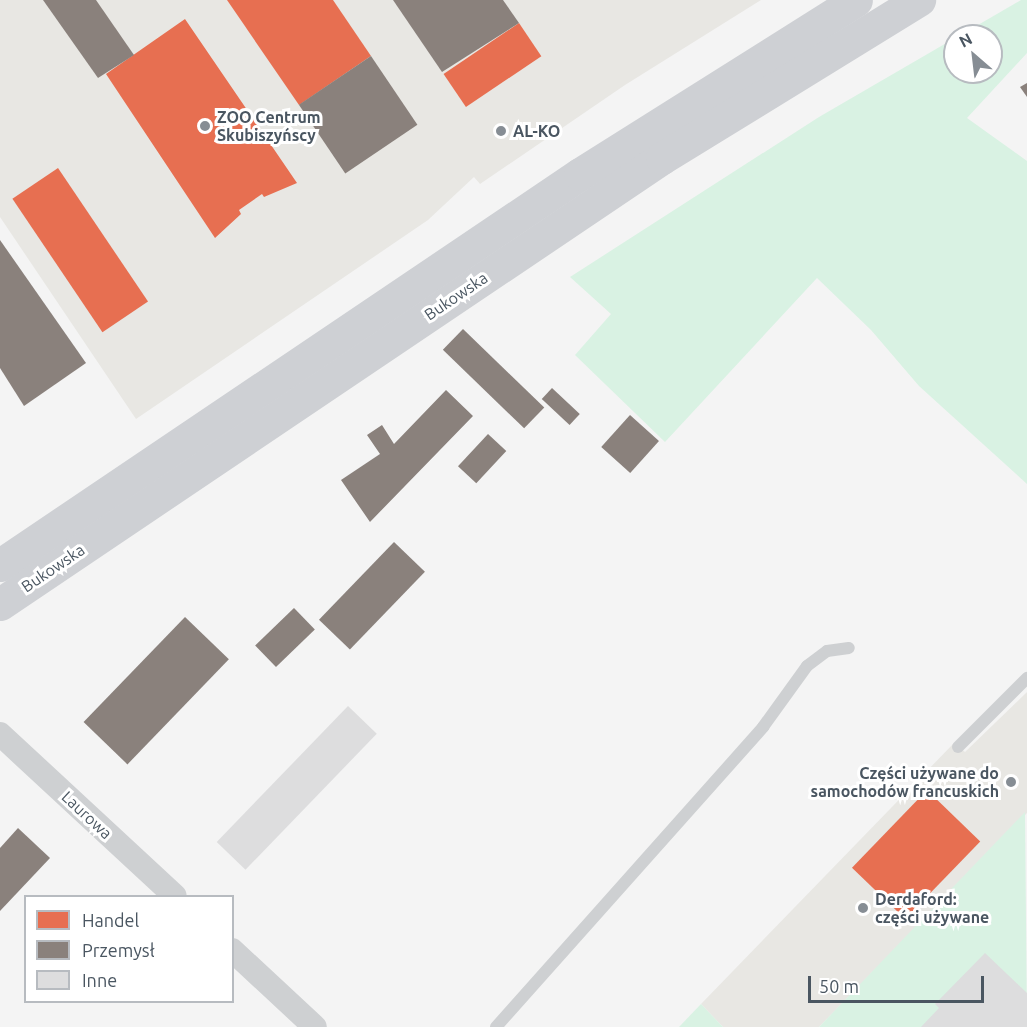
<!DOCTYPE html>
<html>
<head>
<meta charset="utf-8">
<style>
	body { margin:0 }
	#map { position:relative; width:1027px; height:1027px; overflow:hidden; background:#f4f4f4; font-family:Ubuntu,sans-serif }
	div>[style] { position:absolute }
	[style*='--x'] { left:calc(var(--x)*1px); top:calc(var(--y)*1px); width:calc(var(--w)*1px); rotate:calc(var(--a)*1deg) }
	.commercial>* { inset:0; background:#e8e7e3 }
	.green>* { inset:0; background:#d9f2e3 }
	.shops>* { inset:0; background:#e76f51; transform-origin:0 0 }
	.industry>* { inset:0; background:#8a817c; transform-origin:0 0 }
	.building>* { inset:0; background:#ddddde; transform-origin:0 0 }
	.lane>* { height:12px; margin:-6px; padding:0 6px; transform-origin:6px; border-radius:6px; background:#ced0d2 }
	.street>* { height:24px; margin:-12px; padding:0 12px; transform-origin:12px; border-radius:12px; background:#ced0d2 }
	.secondary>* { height:33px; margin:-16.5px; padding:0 16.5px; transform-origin:16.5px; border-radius:16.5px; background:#ced0d4 }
	.dots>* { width:16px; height:16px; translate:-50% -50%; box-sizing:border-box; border:3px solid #fff; border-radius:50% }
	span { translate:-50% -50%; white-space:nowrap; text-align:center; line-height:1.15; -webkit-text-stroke:6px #fff; paint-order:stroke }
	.poi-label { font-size:16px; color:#4a5661; font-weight:700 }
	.left { translate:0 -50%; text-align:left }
	.right { translate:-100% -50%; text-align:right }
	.street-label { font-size:16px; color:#4a5661 }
	.legend { position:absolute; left:24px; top:895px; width:210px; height:108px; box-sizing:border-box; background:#fff; border:2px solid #b7bbc0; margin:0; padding:8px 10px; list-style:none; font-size:18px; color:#4a5661 }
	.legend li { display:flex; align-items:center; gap:12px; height:30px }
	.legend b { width:30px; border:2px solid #b7bbc0 }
	.north { position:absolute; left:943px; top:24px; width:60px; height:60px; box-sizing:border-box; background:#fff; border:2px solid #b7bbc0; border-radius:50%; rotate:332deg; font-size:16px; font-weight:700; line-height:24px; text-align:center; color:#4a5661 }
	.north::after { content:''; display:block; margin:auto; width:21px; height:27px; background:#868d94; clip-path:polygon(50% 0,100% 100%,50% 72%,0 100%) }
	.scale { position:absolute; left:808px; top:976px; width:176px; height:27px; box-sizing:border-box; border:3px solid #4a5661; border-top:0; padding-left:8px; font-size:18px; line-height:21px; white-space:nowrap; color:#4a5661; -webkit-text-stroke:4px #fff; paint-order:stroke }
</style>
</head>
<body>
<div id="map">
	<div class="commercial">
		<i style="clip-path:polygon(0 0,761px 0,625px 85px,480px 184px,474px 177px,428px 220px,136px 419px,0 217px)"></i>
		<i style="clip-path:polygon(1027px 692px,1027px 813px,819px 1027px,723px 1027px,701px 1004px,954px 743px,965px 752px)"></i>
	</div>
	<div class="green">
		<i style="clip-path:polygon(1021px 0,1027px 0,1027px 53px,967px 118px,1027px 161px,1027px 484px,919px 386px,871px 330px,817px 278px,665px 442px,575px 355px,611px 314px,570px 277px,819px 117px,955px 38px,955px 72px,991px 72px,991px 36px,959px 36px)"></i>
		<i style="clip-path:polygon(1025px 812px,1027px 1027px,819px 1027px)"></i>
		<i style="clip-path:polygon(701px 1004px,723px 1027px,679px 1027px)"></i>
	</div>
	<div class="shops">
		<i style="clip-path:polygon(227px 0,333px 0,371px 56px,299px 105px)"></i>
		<i style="clip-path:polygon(185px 19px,297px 183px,264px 197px,262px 194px,239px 210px,241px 214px,215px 238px,106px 74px)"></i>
		<i style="left:519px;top:23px;width:40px;height:91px;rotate:56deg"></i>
		<i style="left:58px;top:168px;width:161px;height:55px;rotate:56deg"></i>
		<i style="left:927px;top:790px;width:74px;height:108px;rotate:44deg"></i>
	</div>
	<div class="industry">
		<i style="clip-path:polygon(43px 0,96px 0,134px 55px,98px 78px)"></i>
		<i style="clip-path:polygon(393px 0,503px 0,519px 23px,442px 72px)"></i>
		<i style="left:371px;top:56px;width:83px;height:87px;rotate:56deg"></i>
		<i style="clip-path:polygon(1027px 83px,1027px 97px,1020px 87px)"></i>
		<i style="clip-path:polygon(0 240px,86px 363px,24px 406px,0 368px)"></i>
		<i style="left:463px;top:329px;width:113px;height:29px;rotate:44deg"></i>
		<i style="left:552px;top:388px;width:38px;height:15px;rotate:43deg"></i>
		<i style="clip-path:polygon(446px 390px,473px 416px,370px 522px,341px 480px,380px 454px,367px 435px,382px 425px,394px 444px)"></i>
		<i style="left:630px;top:415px;width:39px;height:43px;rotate:42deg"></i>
		<i style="left:488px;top:434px;width:25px;height:44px;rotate:43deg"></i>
		<i style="left:394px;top:542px;width:43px;height:108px;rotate:44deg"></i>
		<i style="left:294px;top:608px;width:30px;height:54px;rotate:46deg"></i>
		<i style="left:185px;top:617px;width:61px;height:146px;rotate:44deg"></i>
		<i style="clip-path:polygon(18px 828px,50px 858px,0 911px,0 848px)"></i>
	</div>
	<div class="building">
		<i style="left:348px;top:706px;width:40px;height:189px;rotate:44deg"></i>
		<i style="clip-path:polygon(985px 953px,1027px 993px,1027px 1027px,921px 1027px,939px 1008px,935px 1004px)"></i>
	</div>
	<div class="lane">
		<i style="--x:958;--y:747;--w:98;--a:-45"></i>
		<i style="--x:496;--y:1027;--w:402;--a:-48.3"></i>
		<i style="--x:763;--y:727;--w:75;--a:-54.2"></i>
		<i style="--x:807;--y:666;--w:25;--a:-37"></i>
		<i style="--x:827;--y:651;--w:22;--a:-8"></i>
	</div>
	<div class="street">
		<i style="--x:0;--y:734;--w:238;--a:42.8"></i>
		<i style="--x:232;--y:950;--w:113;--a:42.9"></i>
	</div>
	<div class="secondary">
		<i style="--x:0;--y:565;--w:699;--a:-33.99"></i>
		<i style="--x:580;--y:174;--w:326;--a:-32.2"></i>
		<i style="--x:0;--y:604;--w:798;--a:-33.97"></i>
		<i style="--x:662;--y:158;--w:302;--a:-31.6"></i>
	</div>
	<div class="dots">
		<i style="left:205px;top:126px;background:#868d94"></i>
		<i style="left:501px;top:131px;background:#868d94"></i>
		<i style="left:1011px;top:782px;background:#868d94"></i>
		<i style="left:863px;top:908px;background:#868d94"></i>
	</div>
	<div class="poi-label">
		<span class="left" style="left:217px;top:126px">ZOO Centrum<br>Skubiszyńscy</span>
		<span class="left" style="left:513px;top:131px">AL-KO</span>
		<span class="right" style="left:999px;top:782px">Części używane do<br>samochodów francuskich</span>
		<span class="left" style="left:875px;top:908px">Derdaford:<br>części używane</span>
	</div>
	<div class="street-label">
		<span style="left:456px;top:296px;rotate:-34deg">Bukowska</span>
		<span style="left:53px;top:568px;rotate:-34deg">Bukowska</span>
		<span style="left:87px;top:815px;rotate:43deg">Laurowa</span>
	</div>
	<ul class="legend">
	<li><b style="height:16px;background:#e76f51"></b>Handel</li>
	<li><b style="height:16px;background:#8a817c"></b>Przemysł</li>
	<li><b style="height:16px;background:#ddddde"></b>Inne</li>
	</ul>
	<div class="north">N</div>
	<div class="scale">50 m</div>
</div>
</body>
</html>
